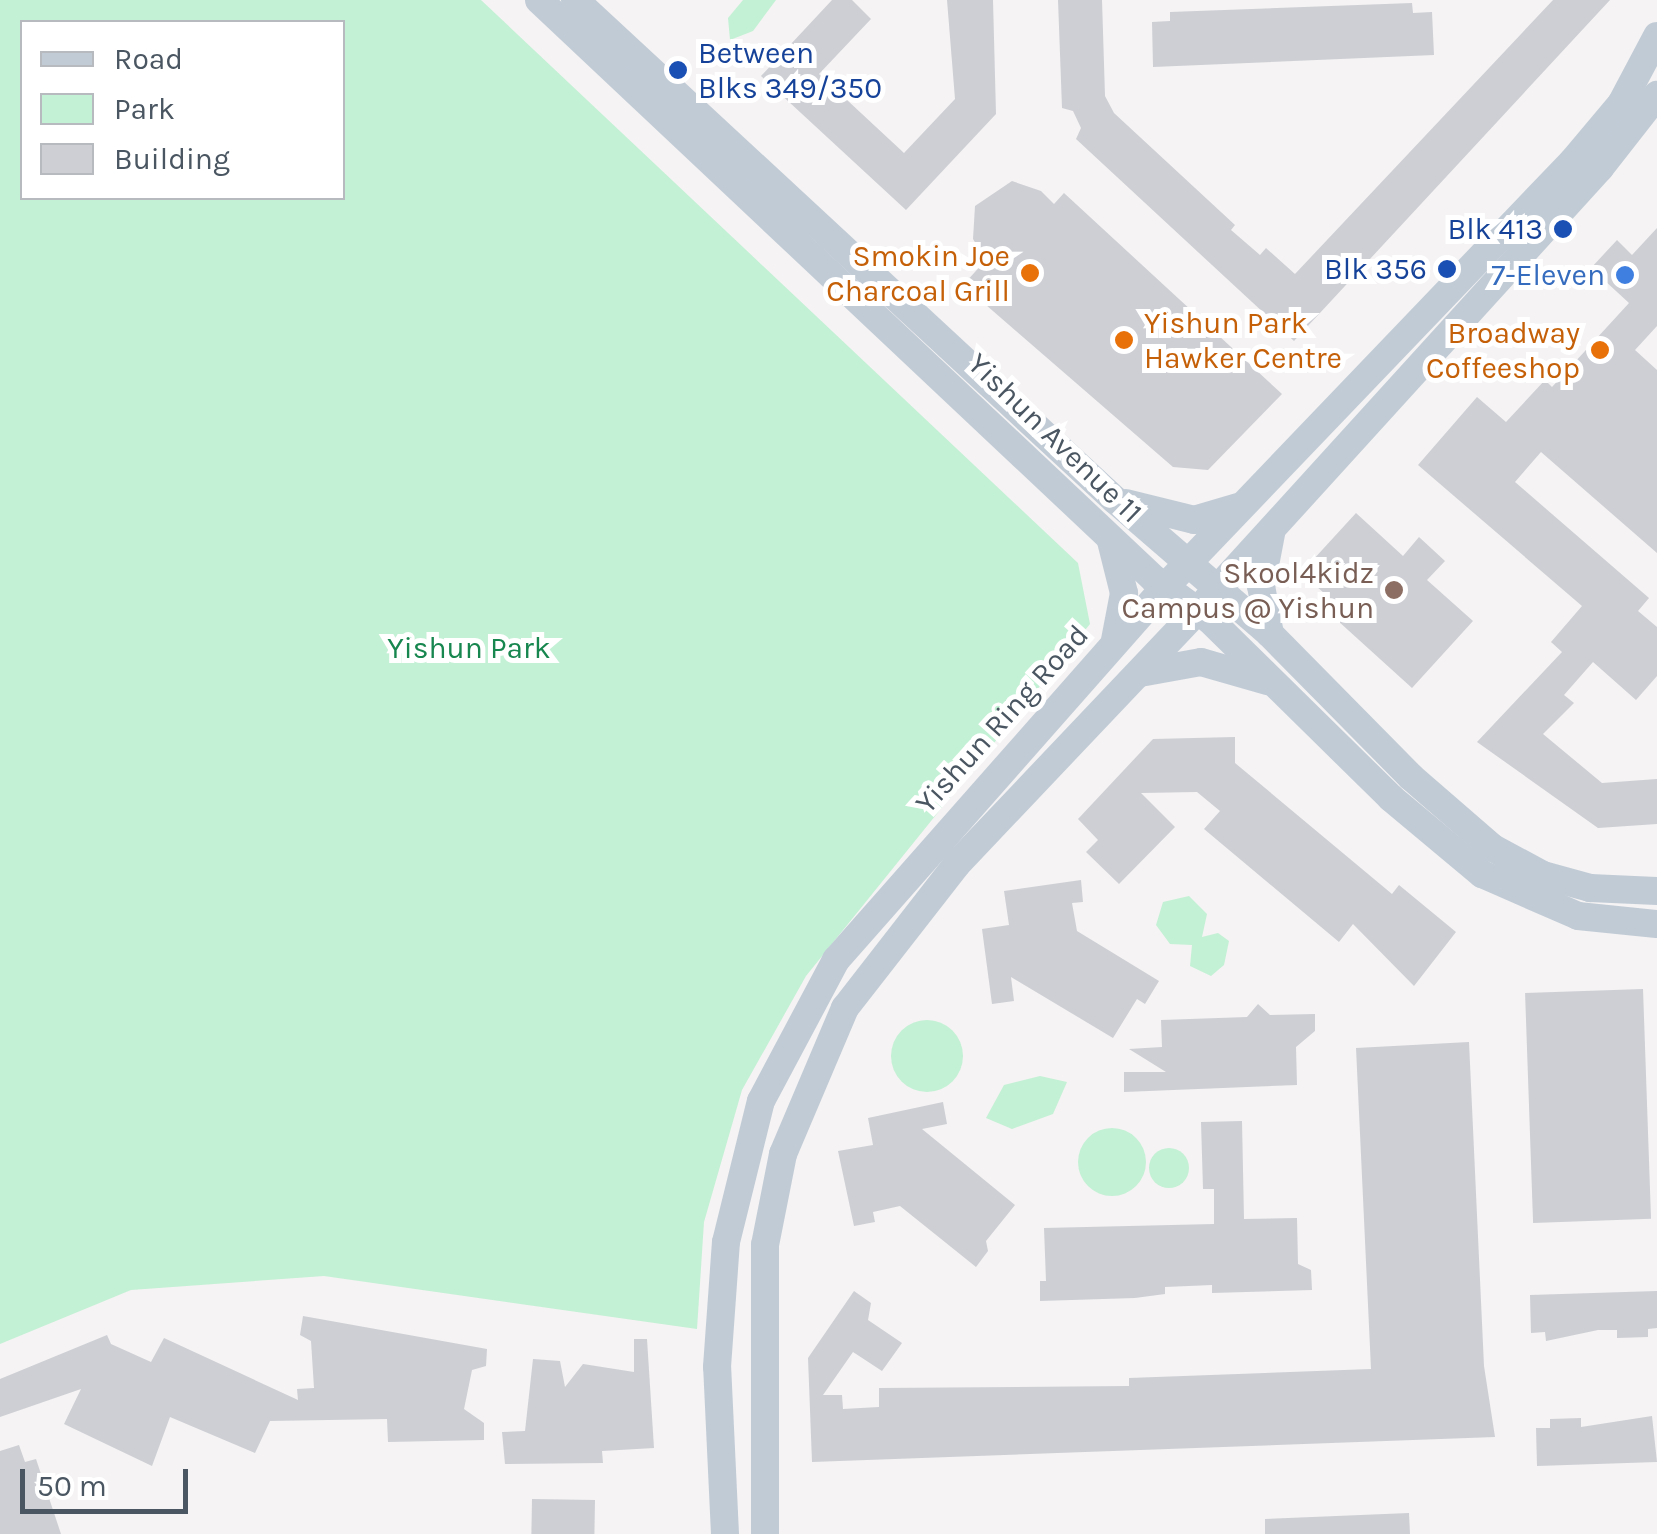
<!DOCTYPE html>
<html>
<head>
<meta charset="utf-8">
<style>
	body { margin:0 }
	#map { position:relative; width:1657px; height:1534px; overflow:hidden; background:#f5f3f3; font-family:Karla,sans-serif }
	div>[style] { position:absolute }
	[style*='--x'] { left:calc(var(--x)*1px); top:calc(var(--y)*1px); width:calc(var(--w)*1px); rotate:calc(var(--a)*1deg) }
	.green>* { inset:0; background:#c3f1d5 }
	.round { border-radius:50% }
	.building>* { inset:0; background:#cdcfd5; transform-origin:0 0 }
	.secondary>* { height:28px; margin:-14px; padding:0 14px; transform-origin:14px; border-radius:14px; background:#c1cbd6 }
	.dots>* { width:28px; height:28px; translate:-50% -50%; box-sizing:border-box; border:5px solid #fff; border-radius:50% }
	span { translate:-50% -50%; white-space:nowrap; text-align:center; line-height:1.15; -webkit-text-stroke:10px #fff; paint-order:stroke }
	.transit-label { font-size:30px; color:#164399 }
	.left { translate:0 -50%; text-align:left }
	.right { translate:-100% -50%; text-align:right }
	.food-label { font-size:30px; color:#c56008 }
	.shop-label { font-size:30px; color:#366cbe }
	.street-label { font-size:30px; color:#4a5661 }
	.education-label { font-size:30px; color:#785e54 }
	.park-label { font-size:30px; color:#17864f }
	.legend { position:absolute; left:20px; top:20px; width:325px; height:180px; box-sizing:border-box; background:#fff; border:2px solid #b7bbc0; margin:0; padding:12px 18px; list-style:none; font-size:30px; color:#4a5661 }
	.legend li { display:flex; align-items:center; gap:20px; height:50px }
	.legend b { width:50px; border:2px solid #b7bbc0 }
	.scale { position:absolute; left:20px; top:1469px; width:168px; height:45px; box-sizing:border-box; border:5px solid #4a5661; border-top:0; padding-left:12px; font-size:30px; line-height:35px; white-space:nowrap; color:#4a5661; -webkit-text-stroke:8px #fff; paint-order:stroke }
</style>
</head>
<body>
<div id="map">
	<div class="green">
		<i style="clip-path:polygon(evenodd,0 0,481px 0,1078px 563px,1090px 624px,806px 976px,742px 1090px,704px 1222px,697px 1329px,324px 1276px,131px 1290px,0 1344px,0 0,22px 22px,342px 22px,342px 198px,22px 198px,22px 22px)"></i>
		<i style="clip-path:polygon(743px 0,776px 0,753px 31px,730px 40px,728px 18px)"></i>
		<i style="clip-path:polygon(1189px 896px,1207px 914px,1202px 937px,1218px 933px,1229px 941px,1224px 965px,1211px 976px,1190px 966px,1192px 945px,1170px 944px,1156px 925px,1163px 902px)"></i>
		<i class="round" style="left:891px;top:1020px;width:72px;height:72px"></i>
		<i style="clip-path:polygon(1040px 1076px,1067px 1082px,1053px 1114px,1012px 1129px,986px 1118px,1004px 1085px)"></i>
		<i class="round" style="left:1078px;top:1128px;width:68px;height:68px"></i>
		<i class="round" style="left:1149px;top:1148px;width:40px;height:40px"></i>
	</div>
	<div class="building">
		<i style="clip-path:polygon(832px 0,852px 0,871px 19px,819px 74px,904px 153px,955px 99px,947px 0,993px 0,996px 114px,906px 210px,761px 76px)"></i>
		<i style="clip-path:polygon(1058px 0,1102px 0,1105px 96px,1114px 113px,1235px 225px,1231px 230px,1260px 255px,1266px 248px,1295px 274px,1553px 0,1610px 0,1294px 341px,1076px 139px,1081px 128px,1073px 111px,1062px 108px)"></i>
		<i style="clip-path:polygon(1412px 3px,1413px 13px,1432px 12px,1434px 55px,1153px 67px,1152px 22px,1170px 21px,1170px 12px)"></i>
		<i style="clip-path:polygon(1012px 181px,1041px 191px,1054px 204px,1064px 193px,1282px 394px,1208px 470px,1173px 467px,963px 285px,986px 260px,973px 239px,975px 206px)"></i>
		<i style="clip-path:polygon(1657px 228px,1657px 326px,1635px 350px,1657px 370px,1657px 553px,1541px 452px,1515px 482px,1649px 598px,1638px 611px,1657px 627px,1657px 676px,1636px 700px,1593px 662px,1564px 695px,1574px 703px,1543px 734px,1602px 783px,1657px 779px,1657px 824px,1598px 828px,1477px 742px,1562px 652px,1551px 642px,1582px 606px,1418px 465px,1477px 397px,1506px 422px,1545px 380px,1552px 387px,1629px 303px,1591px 268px,1617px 240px,1632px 255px)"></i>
		<i style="clip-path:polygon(1356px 513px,1403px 556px,1419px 537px,1445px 561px,1427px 580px,1473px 621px,1412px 688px,1316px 601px,1324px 593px,1301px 573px)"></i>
		<i style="clip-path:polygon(1235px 737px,1235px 763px,1392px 894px,1399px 885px,1456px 932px,1414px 986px,1353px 924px,1339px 942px,1204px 829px,1220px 811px,1197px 792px,1141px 793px,1175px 827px,1119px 884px,1086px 852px,1098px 840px,1078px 819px,1153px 739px)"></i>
		<i style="clip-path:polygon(1081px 880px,1083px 902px,1072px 903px,1077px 931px,1159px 981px,1145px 1004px,1137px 999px,1113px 1038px,1011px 977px,1014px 1001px,992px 1004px,982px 929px,1009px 925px,1004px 891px)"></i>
		<i style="left:1643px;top:989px;width:230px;height:118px;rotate:88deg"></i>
		<i style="clip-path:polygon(1258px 1004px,1270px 1015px,1315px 1014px,1315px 1031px,1296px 1047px,1297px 1085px,1124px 1092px,1124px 1072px,1166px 1072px,1129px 1049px,1162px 1047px,1161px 1020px,1247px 1017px)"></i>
		<i style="clip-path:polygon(1469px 1042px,1484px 1366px,1495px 1437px,812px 1462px,808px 1358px,854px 1291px,871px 1303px,868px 1320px,902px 1343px,882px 1371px,853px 1352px,823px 1395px,842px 1395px,843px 1409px,879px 1407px,879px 1388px,1129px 1386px,1129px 1378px,1371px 1369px,1356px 1048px)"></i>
		<i style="clip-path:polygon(943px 1102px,947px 1124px,922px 1129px,1015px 1205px,986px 1241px,988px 1251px,976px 1267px,900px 1206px,873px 1212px,875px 1222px,854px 1226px,838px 1151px,873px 1145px,868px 1118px)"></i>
		<i style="clip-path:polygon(1242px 1121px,1244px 1219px,1297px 1218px,1298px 1264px,1311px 1270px,1312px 1290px,1212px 1293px,1212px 1285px,1165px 1287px,1165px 1294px,1135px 1298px,1040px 1301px,1040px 1281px,1046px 1281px,1044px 1228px,1214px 1224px,1214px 1189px,1203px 1189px,1201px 1122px)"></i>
		<i style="clip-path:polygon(1657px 1291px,1657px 1328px,1648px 1329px,1648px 1337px,1617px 1338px,1617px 1330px,1598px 1330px,1546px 1341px,1545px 1332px,1531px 1333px,1530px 1295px)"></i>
		<i style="clip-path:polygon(303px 1316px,487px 1349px,486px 1366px,472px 1370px,464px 1409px,484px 1423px,484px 1440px,388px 1442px,387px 1419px,270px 1421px,255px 1453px,170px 1417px,152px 1466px,64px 1424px,81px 1389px,0 1417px,0 1379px,107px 1335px,111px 1344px,151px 1362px,164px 1338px,298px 1400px,297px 1389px,314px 1388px,311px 1341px,300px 1335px)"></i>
		<i style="clip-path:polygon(634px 1339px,647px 1339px,654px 1448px,602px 1451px,603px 1463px,505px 1464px,502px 1432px,525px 1431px,533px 1359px,560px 1361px,565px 1387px,583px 1364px,634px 1372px)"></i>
		<i style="clip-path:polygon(1652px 1416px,1657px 1462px,1537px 1466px,1536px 1428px,1550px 1428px,1550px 1419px,1581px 1418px,1581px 1427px)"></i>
		<i style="clip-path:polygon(19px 1445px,25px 1462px,36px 1459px,61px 1534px,0 1534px,0 1451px)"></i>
		<i style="left:532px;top:1499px;width:63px;height:35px;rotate:1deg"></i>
		<i style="clip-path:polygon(1409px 1513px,1410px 1534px,1265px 1534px,1265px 1519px)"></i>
	</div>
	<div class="secondary">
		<i style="--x:539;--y:0;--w:845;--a:43.27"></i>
		<i style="--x:1154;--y:579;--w:69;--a:36.2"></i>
		<i style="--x:1210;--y:620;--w:254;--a:44.5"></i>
		<i style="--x:1391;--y:798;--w:119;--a:39.9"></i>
		<i style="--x:1482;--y:874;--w:105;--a:23.6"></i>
		<i style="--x:1578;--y:916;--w:79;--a:5.8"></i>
		<i style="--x:575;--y:0;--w:736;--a:42.8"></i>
		<i style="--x:1115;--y:500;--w:205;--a:40.8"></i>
		<i style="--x:1270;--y:634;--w:201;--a:45.4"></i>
		<i style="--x:1411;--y:777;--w:108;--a:40.9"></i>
		<i style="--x:1493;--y:848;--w:57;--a:28.4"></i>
		<i style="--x:1543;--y:875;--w:49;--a:15.5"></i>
		<i style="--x:1590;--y:888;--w:67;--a:2.6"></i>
		<i style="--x:1126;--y:503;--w:70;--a:14"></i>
		<i style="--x:1194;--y:520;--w:46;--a:-16.5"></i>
		<i style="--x:1111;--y:541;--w:54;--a:76"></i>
		<i style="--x:1124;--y:593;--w:48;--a:100.8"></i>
		<i style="--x:1270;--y:634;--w:49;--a:-100.6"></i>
		<i style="--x:1261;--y:586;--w:53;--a:-79.1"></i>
		<i style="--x:1140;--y:673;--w:62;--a:-10.2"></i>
		<i style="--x:1201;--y:662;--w:69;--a:16.1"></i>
		<i style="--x:725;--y:1534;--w:167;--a:-92.7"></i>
		<i style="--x:717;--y:1367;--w:125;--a:-85.9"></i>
		<i style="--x:726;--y:1242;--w:145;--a:-76.1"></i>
		<i style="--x:761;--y:1101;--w:160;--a:-62"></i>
		<i style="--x:836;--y:960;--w:497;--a:-48.6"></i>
		<i style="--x:1165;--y:587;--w:590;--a:-46.24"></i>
		<i style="--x:1573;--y:161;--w:75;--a:-49.9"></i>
		<i style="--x:1621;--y:104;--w:77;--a:-62.1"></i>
		<i style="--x:765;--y:1534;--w:289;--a:-90"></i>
		<i style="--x:765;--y:1245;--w:93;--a:-78.8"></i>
		<i style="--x:783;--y:1154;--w:159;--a:-67"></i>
		<i style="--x:845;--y:1008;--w:182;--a:-52.1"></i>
		<i style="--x:957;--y:864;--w:349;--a:-46.5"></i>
		<i style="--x:1197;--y:611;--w:599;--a:-47.71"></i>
		<i style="--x:1600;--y:168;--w:93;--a:-52"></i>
	</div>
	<div class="dots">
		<i style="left:678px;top:70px;background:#1a4fb4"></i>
		<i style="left:1563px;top:229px;background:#1a4fb4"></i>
		<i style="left:1447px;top:269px;background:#1a4fb4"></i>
		<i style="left:1030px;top:273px;background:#e8710a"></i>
		<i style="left:1625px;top:275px;background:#3f7fe0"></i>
		<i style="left:1124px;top:340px;background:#e8710a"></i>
		<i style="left:1600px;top:350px;background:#e8710a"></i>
		<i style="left:1394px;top:590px;background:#8d6e63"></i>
	</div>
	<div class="transit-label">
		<span class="left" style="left:698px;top:70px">Between<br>Blks 349/350</span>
		<span class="right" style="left:1543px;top:229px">Blk 413</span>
		<span class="right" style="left:1427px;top:269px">Blk 356</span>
	</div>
	<div class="food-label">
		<span class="right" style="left:1010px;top:273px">Smokin Joe<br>Charcoal Grill</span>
		<span class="left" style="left:1144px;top:340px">Yishun Park<br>Hawker Centre</span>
		<span class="right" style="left:1580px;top:350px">Broadway<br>Coffeeshop</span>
	</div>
	<div class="shop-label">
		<span class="right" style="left:1605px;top:275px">7-Eleven</span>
	</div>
	<div class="street-label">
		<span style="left:1055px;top:438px;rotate:44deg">Yishun Avenue 11</span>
		<span style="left:1002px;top:719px;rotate:-48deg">Yishun Ring Road</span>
	</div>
	<div class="education-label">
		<span class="right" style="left:1374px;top:590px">Skool4kidz<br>Campus @ Yishun</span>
	</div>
	<div class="park-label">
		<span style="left:469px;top:648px">Yishun Park</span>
	</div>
	<ul class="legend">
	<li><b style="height:12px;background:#c1cbd6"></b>Road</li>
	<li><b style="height:28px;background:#c3f1d5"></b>Park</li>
	<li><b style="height:28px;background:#cdcfd5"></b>Building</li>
	</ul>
	<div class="scale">50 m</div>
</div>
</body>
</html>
